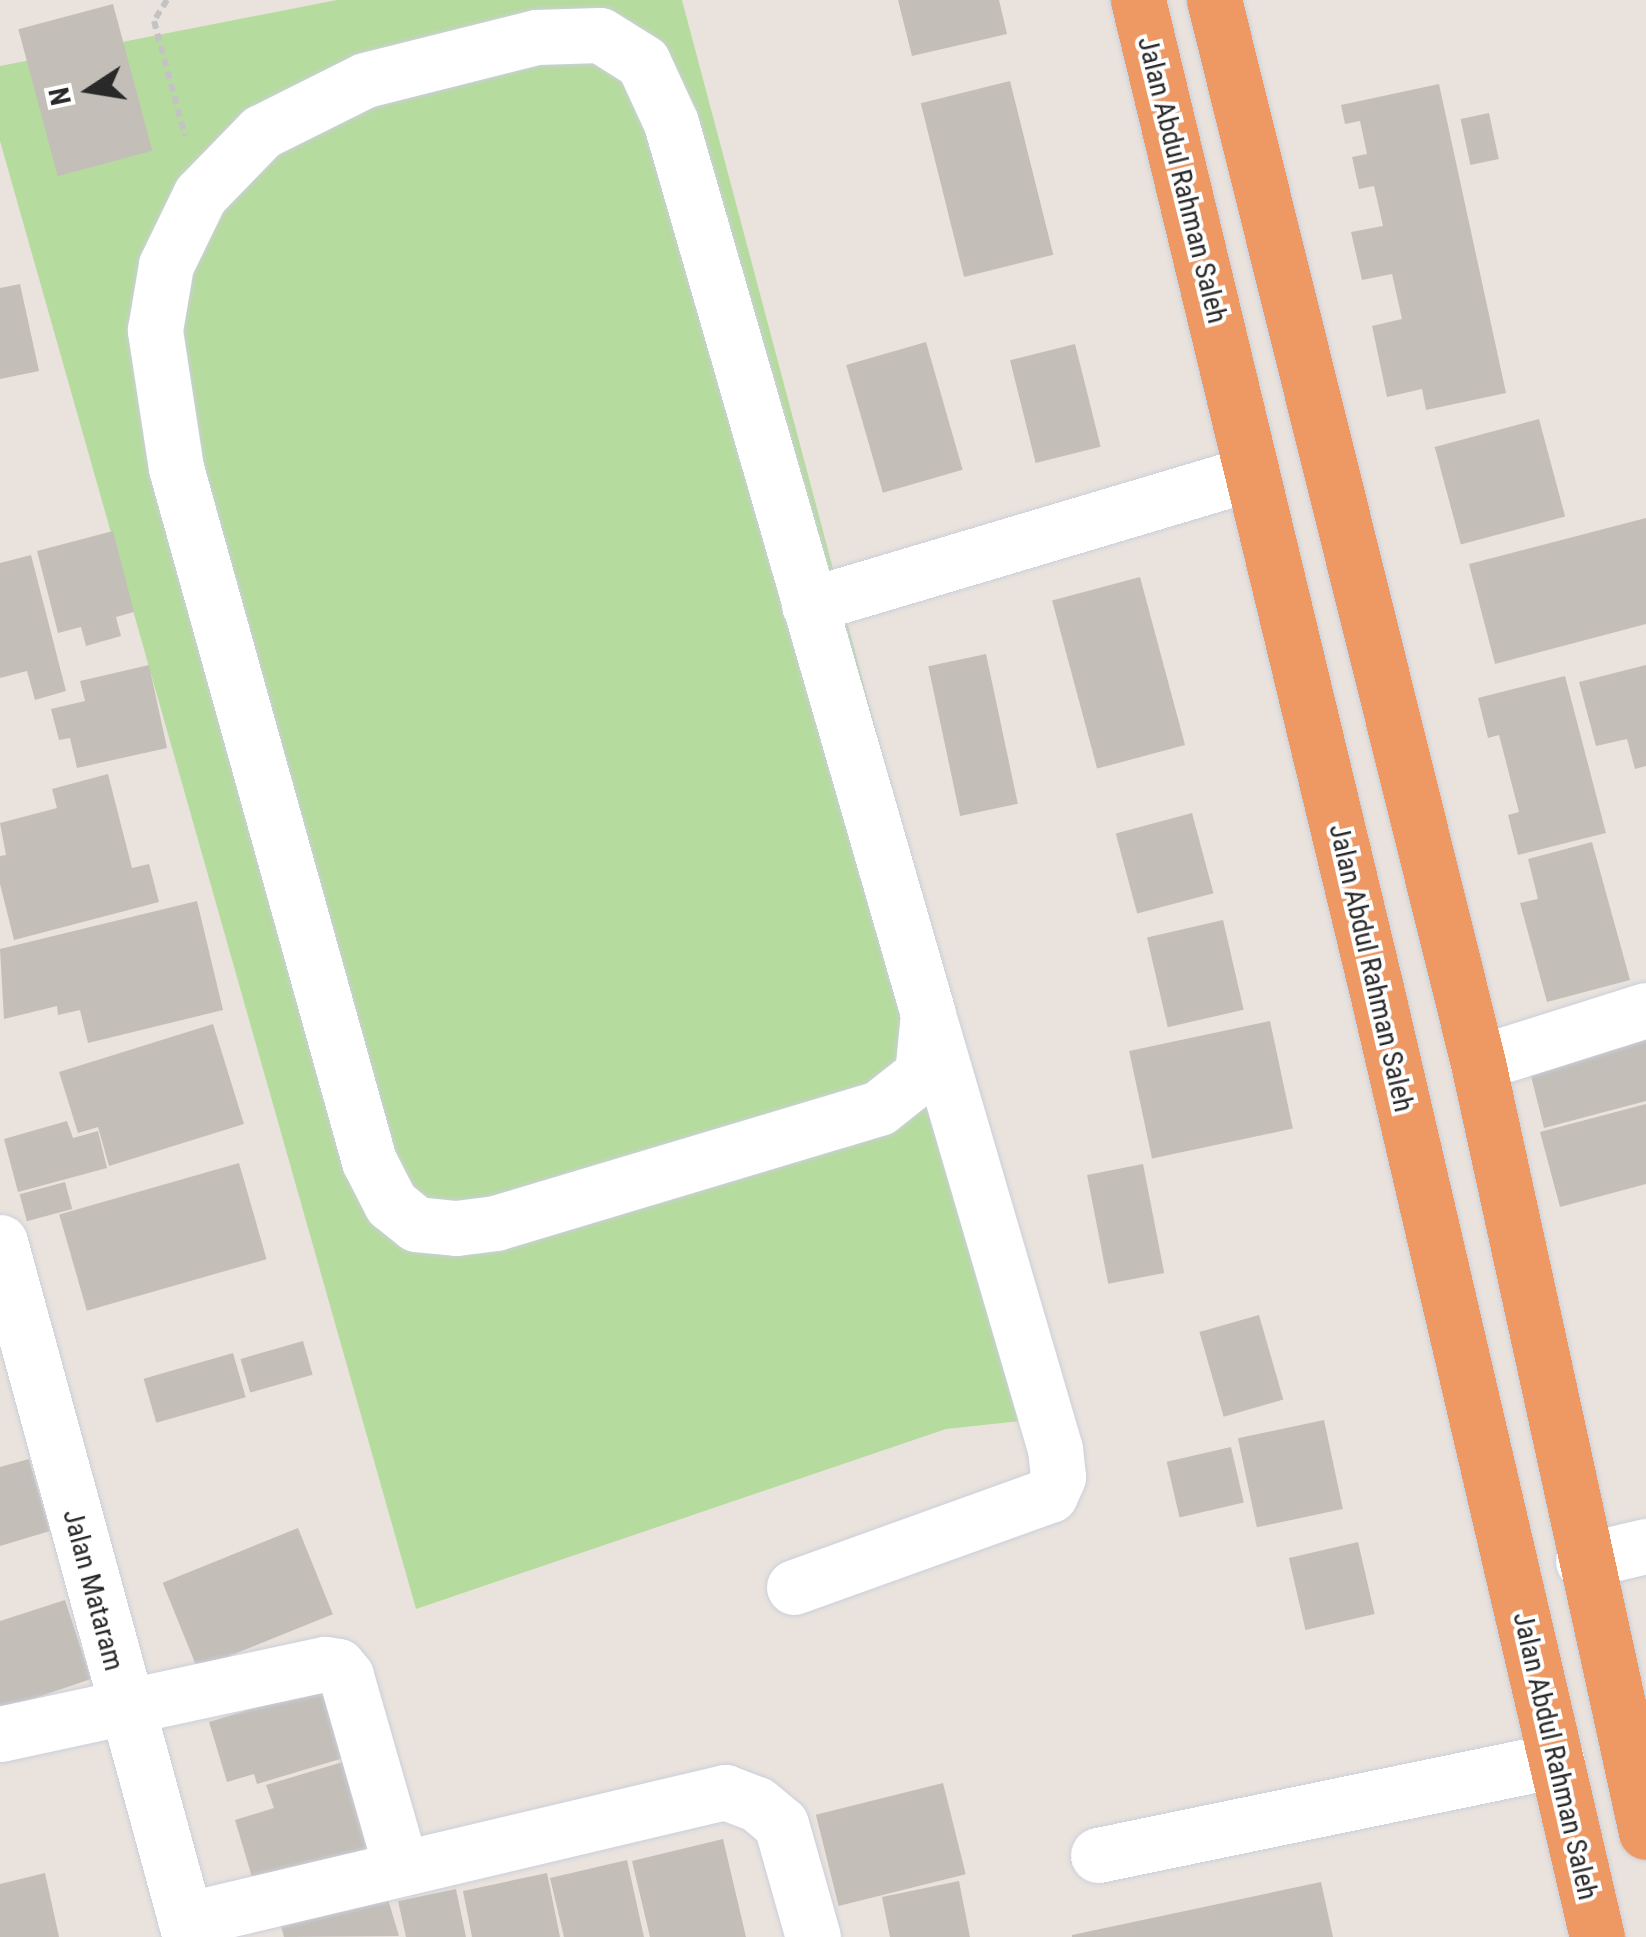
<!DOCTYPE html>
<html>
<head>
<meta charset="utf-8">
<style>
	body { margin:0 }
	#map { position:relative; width:1646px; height:1937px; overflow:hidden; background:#eae3dd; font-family:"Roboto Condensed",sans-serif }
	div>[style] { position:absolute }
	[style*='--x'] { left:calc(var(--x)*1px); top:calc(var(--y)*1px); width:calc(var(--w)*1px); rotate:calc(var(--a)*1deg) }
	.green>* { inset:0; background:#b6db9e }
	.building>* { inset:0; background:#c3beb8; transform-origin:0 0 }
	.path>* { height:6px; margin-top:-3px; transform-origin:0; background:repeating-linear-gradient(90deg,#c3c3c3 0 8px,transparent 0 13px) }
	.roads { filter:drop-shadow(0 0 2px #cbcfda) drop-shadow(0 0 2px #cbcfda) }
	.minor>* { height:55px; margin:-27.5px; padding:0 27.5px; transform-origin:27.5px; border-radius:27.5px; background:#fff }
	.highway>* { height:55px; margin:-27.5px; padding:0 27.5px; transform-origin:27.5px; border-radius:27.5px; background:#ee9864 }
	span { translate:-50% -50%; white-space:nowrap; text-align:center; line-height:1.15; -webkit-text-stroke:8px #fff; paint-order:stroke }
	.street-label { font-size:28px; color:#292929 }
	.north { position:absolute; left:40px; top:40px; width:100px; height:100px; -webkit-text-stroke:8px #fff; paint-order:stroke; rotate:258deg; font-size:28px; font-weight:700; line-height:40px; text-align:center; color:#292929 }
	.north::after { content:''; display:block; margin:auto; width:35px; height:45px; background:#292929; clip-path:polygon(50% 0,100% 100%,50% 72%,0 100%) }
</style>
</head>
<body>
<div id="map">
	<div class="green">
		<i style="clip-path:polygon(337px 0,682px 0,1058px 1417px,946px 1429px,416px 1609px,0 141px,0 66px)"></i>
	</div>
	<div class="building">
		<i style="clip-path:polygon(898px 0,999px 0,1007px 34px,912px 56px)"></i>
		<i style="left:113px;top:4px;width:152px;height:98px;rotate:75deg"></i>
		<i style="left:1010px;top:81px;width:179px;height:92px;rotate:76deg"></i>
		<i style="clip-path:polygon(1439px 84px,1506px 393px,1426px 410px,1422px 389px,1387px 397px,1372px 326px,1402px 319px,1392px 274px,1362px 280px,1351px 232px,1383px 226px,1374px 186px,1359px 189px,1352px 157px,1367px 154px,1360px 121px,1345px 124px,1341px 105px)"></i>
		<i style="left:1489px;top:113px;width:47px;height:29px;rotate:78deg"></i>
		<i style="clip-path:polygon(20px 284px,39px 371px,0 379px,0 288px)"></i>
		<i style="left:926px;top:342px;width:133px;height:83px;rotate:74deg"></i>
		<i style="left:1075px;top:344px;width:106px;height:67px;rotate:76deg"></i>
		<i style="left:1539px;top:419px;width:101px;height:108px;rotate:75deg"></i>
		<i style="clip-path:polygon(1646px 518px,1646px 624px,1495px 664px,1469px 564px)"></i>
		<i style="clip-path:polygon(113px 531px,134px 612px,116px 617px,121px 636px,86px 646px,81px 627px,58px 633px,37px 551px)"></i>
		<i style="clip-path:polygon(31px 555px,66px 691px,35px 700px,27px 671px,0 678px,0 563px)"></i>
		<i style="left:1140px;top:577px;width:174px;height:91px;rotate:75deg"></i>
		<i style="left:986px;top:654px;width:153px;height:59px;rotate:78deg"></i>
		<i style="clip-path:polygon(149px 665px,167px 748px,77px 768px,70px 738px,59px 740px,51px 709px,85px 701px,80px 681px)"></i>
		<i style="clip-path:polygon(1646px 665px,1646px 766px,1635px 769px,1627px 739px,1596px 746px,1579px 682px)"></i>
		<i style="clip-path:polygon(1565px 676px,1606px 833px,1518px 855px,1508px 815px,1519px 812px,1499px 735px,1488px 738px,1478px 698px)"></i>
		<i style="clip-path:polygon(108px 774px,132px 868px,149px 864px,159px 902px,14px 940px,0 884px,0 856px,6px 855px,0 823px,57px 808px,52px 789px)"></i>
		<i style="left:1192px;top:813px;width:83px;height:79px;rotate:75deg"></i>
		<i style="clip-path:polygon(1592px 842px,1630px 980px,1547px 1002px,1520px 903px,1538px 899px,1528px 859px)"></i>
		<i style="clip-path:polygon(197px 901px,223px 1010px,88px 1043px,80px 1010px,58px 1015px,57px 1006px,4px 1019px,0 949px)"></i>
		<i style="left:1223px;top:920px;width:92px;height:78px;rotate:77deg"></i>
		<i style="left:1270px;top:1021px;width:110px;height:144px;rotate:78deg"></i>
		<i style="clip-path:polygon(213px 1024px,244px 1124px,109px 1166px,98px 1127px,78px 1133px,59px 1072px)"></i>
		<i style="clip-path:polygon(1646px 1033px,1646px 1101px,1544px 1128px,1528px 1064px)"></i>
		<i style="clip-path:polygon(1646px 1104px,1646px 1184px,1560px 1207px,1540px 1132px)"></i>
		<i style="clip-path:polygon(67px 1121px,73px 1138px,98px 1131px,107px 1168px,18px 1192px,4px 1139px)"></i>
		<i style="left:239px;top:1163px;width:100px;height:187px;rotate:74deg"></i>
		<i style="left:1143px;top:1164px;width:111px;height:57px;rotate:79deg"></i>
		<i style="left:65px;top:1182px;width:28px;height:47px;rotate:75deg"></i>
		<i style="left:1259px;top:1315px;width:88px;height:62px;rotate:74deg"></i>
		<i style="left:303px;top:1341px;width:35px;height:65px;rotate:74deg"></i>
		<i style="left:233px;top:1353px;width:46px;height:93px;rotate:74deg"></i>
		<i style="left:1324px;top:1420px;width:91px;height:88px;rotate:78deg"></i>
		<i style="left:1231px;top:1447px;width:57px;height:66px;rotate:77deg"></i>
		<i style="clip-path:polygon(29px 1459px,50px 1531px,0 1546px,0 1467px)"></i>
		<i style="left:298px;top:1528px;width:93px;height:146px;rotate:68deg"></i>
		<i style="left:1358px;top:1542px;width:74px;height:71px;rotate:77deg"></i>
		<i style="clip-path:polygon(65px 1600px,91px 1679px,0 1710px,0 1621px)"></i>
		<i style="clip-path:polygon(325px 1686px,347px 1757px,257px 1784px,254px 1774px,227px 1782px,209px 1722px)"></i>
		<i style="clip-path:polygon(356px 1758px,382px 1845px,254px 1884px,235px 1820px,274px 1808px,266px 1785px)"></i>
		<i style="left:943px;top:1783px;width:94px;height:131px;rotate:76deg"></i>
		<i style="clip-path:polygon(723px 1839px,746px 1937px,650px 1937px,632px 1861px)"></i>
		<i style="clip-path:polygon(627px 1860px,644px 1937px,564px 1937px,550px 1878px)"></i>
		<i style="clip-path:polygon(45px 1873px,59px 1937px,0 1937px,0 1884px)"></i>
		<i style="clip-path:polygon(547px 1873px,560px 1937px,472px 1937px,463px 1891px)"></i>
		<i style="clip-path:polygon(959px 1881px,970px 1937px,890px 1937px,882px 1897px)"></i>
		<i style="clip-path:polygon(1321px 1882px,1333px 1937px,1072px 1937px,1072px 1935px)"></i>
		<i style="clip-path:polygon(385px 1889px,399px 1936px,284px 1937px,279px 1919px)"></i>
		<i style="clip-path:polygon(456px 1889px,466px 1937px,406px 1937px,398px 1901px)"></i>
	</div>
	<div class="path">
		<i style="--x:167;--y:0;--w:25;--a:122"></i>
		<i style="--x:154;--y:21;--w:119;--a:74.9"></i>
	</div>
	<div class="roads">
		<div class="minor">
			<i style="--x:600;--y:35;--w:51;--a:32.1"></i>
			<i style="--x:643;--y:62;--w:67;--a:65.3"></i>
			<i style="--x:671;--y:123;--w:927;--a:73.91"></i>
			<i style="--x:928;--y:1014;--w:60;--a:95.7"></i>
			<i style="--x:922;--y:1074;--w:55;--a:141.7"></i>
			<i style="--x:879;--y:1108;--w:400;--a:163.3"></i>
			<i style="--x:496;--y:1223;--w:40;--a:172.9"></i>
			<i style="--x:456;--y:1228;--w:40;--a:-174.3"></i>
			<i style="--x:416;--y:1224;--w:32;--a:-141"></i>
			<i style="--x:391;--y:1204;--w:48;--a:-117.1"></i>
			<i style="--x:369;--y:1161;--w:719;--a:-105.56"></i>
			<i style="--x:176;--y:468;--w:140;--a:-98.7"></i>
			<i style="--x:155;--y:330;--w:66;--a:-80.4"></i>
			<i style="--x:166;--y:265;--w:78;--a:-64.1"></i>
			<i style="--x:200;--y:195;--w:88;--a:-45.9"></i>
			<i style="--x:261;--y:132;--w:116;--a:-26.6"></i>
			<i style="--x:365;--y:80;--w:176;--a:-14.1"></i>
			<i style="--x:536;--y:37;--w:64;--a:-1.8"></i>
			<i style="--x:809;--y:605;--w:462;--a:-16.6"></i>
			<i style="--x:1478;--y:1063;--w:176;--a:-17.5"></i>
			<i style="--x:0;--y:1242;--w:721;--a:74.71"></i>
			<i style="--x:1583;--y:1561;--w:65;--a:-13.4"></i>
			<i style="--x:794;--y:1587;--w:272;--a:-19.8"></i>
			<i style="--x:1050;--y:1495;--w:20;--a:-66"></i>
			<i style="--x:1058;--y:1477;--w:28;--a:-96"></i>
			<i style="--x:1055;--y:1449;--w:442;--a:-106.3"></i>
			<i style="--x:0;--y:1734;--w:332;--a:-12.2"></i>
			<i style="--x:325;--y:1664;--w:13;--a:9"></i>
			<i style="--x:338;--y:1666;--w:13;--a:51"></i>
			<i style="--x:346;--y:1676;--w:200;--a:74"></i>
			<i style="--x:1098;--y:1855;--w:468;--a:-11.7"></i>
			<i style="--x:185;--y:1920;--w:555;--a:-13.34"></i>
			<i style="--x:725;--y:1792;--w:34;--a:21"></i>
			<i style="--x:757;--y:1804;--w:31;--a:40"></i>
			<i style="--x:781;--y:1824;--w:117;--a:74.2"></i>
		</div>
		<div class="highway">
			<i style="--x:1138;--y:0;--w:1016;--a:76.46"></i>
			<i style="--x:1376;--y:988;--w:974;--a:76.89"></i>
			<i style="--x:1214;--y:0;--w:1095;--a:76.05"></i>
			<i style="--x:1478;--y:1063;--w:787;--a:77.68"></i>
		</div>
	</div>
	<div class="street-label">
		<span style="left:1182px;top:180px;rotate:76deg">Jalan Abdul Rahman Saleh</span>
		<span style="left:1371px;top:968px;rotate:77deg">Jalan Abdul Rahman Saleh</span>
		<span style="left:93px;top:1590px;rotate:75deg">Jalan Mataram</span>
		<span style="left:1555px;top:1756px;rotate:77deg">Jalan Abdul Rahman Saleh</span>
	</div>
	<div class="north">N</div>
</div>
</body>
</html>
